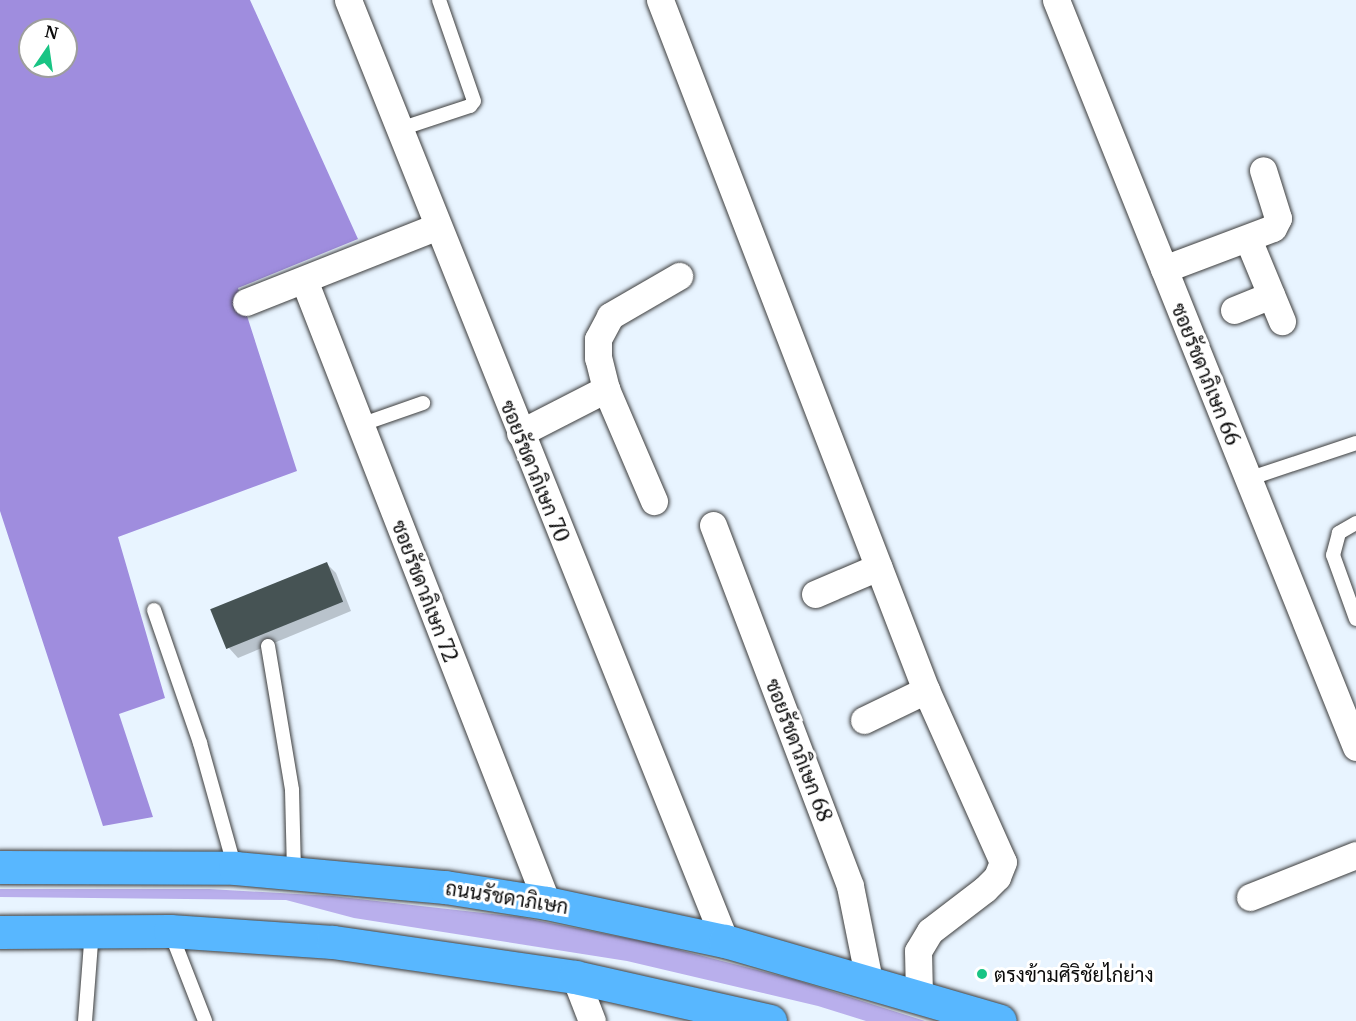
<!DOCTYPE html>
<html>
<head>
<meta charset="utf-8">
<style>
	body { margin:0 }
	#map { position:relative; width:1356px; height:1021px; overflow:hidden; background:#e8f4ff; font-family:Merriweather,Sarabun,serif }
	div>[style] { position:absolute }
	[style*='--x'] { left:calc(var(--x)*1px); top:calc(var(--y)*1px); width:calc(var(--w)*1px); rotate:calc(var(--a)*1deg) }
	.green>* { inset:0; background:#b9afec }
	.forest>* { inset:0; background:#9f8dde }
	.shadow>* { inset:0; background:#0003 }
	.building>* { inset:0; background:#465354; transform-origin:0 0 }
	.roads { filter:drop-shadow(0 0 2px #3d3d3d) drop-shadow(0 0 2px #3d3d3d) }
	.lane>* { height:14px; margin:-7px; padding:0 7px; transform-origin:7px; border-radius:7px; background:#fff }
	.street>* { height:27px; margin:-13.5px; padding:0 13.5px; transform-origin:13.5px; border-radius:13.5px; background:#fff }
	.primary>* { height:33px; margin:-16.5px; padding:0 16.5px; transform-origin:16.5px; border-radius:16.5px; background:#58b7ff }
	.dots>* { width:16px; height:16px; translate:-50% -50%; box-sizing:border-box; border:3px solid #fff; border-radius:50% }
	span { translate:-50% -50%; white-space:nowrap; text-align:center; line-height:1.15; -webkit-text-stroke:6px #fff; paint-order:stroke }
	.street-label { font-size:20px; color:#0a0a0a }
	.poi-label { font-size:20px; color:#0a0a0a }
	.left { translate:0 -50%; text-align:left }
	.north { position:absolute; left:18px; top:18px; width:60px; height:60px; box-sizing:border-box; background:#fff; border:2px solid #9d9d9d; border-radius:50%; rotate:13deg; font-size:16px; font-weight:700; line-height:24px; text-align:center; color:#0a0a0a }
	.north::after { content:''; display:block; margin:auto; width:21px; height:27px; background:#19c484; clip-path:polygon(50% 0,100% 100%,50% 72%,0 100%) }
</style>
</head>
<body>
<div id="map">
	<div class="green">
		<i style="clip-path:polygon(0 889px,209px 889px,332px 896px,520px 917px,656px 944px,796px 980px,925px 1021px,866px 1021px,818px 1006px,627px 961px,354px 918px,286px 900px,0 897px)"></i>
	</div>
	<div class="forest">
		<i style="clip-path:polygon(evenodd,0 0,250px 0,358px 239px,238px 288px,297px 471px,118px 537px,165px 698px,119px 714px,153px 817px,103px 826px,0 511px,0 0,30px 30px,66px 30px,66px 66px,30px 66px,30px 30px)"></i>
	</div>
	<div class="shadow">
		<i style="clip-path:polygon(327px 564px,336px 573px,351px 611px,238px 658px,229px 648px)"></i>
	</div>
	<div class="building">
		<i style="left:327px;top:562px;width:43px;height:126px;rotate:68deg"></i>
	</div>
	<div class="roads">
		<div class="lane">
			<i style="--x:400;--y:129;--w:74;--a:-18.2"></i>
			<i style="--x:470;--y:106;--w:6;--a:-51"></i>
			<i style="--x:474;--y:101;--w:107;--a:-109.1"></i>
			<i style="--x:360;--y:425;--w:67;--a:-19.2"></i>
			<i style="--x:1248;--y:479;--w:114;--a:-18.4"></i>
			<i style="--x:1356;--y:523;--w:20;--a:150"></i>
			<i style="--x:1339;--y:533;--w:23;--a:105"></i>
			<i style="--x:1333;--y:555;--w:68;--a:70.2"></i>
			<i style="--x:154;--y:610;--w:141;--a:70.9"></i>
			<i style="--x:200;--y:743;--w:130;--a:74.4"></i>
			<i style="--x:268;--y:646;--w:146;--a:80.5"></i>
			<i style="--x:292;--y:790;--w:82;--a:88.6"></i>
			<i style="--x:170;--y:931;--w:97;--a:68.7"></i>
			<i style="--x:85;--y:1021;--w:90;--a:-85.6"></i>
		</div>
		<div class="street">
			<i style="--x:348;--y:0;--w:1014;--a:68.17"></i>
			<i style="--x:660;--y:0;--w:739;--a:68.92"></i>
			<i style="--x:926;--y:690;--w:188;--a:65.9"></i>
			<i style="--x:1003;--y:862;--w:16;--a:112"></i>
			<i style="--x:997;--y:877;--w:17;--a:135"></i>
			<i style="--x:985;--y:889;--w:69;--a:142.6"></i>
			<i style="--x:930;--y:931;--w:23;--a:121"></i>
			<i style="--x:918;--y:951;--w:44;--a:88.7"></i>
			<i style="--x:1056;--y:0;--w:805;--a:68.12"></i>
			<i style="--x:1248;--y:239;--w:89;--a:67.5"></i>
			<i style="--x:1164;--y:269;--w:116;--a:-20.6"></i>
			<i style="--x:1273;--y:228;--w:11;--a:-63"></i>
			<i style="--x:1278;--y:218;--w:50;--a:-107.4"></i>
			<i style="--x:304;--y:280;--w:669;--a:68.69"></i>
			<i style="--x:246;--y:302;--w:206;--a:-21.6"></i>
			<i style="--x:1234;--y:310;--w:40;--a:-22"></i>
			<i style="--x:606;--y:389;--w:122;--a:66.8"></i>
			<i style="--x:520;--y:433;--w:97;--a:-27.1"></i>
			<i style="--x:606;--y:389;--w:32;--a:-104"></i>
			<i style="--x:598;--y:358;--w:19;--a:-90"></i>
			<i style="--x:598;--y:339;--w:26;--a:-62"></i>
			<i style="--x:610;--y:316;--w:80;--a:-30.1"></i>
			<i style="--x:713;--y:525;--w:386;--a:69.2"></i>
			<i style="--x:850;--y:886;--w:96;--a:78.6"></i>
			<i style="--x:815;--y:594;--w:69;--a:-23.2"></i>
			<i style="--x:864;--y:720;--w:69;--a:-25.8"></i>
			<i style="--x:1250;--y:897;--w:114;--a:-21.6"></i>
			<i style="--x:575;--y:977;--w:47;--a:68.9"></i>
		</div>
		<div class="primary">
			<i style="--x:0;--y:867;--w:235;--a:0.2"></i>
			<i style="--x:235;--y:868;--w:211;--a:5.2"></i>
			<i style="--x:445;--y:887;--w:103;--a:8.9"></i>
			<i style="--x:547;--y:903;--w:182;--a:12.1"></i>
			<i style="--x:725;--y:941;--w:286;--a:16.2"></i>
			<i style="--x:0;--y:932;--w:170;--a:-0.3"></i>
			<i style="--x:170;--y:931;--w:163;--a:3.9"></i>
			<i style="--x:333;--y:942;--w:245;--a:8.2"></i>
			<i style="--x:575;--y:977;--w:200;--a:12.7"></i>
		</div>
	</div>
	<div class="dots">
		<i style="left:982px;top:974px;background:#19c484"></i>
	</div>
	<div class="street-label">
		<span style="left:1206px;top:374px;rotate:68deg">ซอยรัชดาภิเษก 66</span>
		<span style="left:535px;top:471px;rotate:68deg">ซอยรัชดาภิเษก 70</span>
		<span style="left:425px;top:591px;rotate:69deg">ซอยรัชดาภิเษก 72</span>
		<span style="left:799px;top:750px;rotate:69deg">ซอยรัชดาภิเษก 68</span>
		<span style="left:507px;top:897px;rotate:9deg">ถนนรัชดาภิเษก</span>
	</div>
	<div class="poi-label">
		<span class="left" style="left:994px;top:974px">ตรงข้ามศิริชัยไก่ย่าง</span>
	</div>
	<div class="north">N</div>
</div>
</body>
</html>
